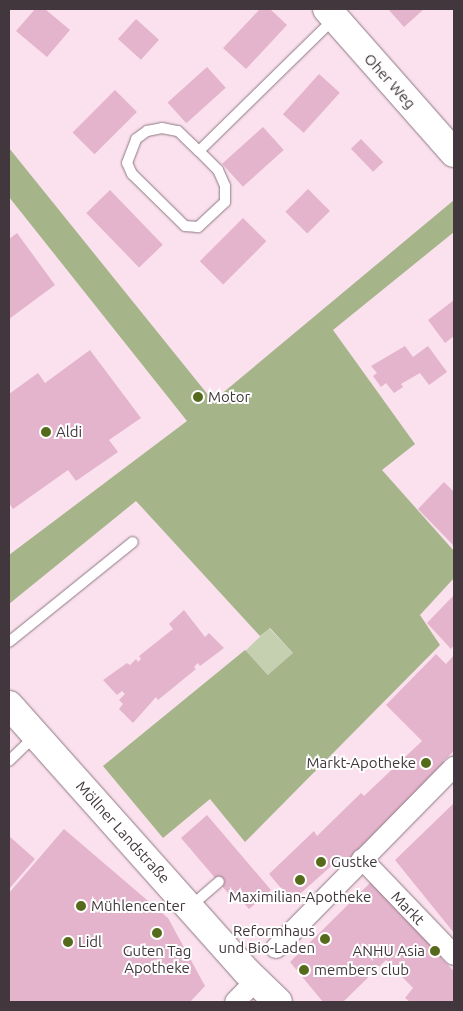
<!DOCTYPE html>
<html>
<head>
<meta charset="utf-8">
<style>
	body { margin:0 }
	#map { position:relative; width:463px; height:1011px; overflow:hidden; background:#fae1ed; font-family:Ubuntu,sans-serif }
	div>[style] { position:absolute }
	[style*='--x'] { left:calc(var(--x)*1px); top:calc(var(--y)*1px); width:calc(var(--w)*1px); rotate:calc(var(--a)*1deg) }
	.green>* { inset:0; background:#c4d0b0; transform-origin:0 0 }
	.forest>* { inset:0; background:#a5b589 }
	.building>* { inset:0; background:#e4b4cc; transform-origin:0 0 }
	.roads { filter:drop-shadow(0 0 1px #8e7882) drop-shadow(0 0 1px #8e7882) }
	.lane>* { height:10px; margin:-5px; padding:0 5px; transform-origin:5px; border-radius:5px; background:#fff }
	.street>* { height:20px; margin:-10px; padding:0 10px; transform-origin:10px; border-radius:10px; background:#fff }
	.secondary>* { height:28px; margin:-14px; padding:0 14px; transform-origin:14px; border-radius:14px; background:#fff }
	.dots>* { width:14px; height:14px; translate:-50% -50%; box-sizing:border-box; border:2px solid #fff; border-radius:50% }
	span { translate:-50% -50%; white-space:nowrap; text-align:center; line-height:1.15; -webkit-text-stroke:4px #fff; paint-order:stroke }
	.street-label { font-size:15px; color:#41373c }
	.poi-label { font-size:15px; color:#41373c }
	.left { translate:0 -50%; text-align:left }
	.right { translate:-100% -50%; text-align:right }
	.frame { position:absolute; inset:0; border:10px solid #41373c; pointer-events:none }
</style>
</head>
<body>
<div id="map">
	<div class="green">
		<i style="left:269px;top:628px;width:35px;height:33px;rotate:46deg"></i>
	</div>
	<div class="forest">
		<i style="clip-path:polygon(9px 148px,213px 401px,454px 200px,454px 232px,333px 330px,415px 444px,382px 470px,454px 551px,454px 578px,420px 615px,440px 645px,245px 842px,210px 799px,163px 838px,103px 766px,245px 650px,268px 675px,293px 653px,270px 628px,260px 636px,136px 501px,9px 604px,9px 555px,187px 421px,9px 197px)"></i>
	</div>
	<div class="building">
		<i style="clip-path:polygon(35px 9px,45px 9px,70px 30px,47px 57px,16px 31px)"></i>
		<i style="clip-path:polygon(260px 9px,270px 9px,287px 25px,246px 69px,223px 48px)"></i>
		<i style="clip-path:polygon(388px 9px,424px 9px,404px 27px)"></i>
		<i style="left:136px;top:19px;width:31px;height:27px;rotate:42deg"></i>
		<i style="left:207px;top:67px;width:28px;height:53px;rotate:48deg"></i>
		<i style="left:319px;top:74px;width:28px;height:54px;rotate:42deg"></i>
		<i style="left:115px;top:90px;width:31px;height:60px;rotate:45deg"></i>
		<i style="left:263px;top:127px;width:31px;height:55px;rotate:48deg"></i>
		<i style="left:361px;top:139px;width:32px;height:14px;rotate:46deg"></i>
		<i style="left:308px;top:189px;width:31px;height:32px;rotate:45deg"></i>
		<i style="left:110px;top:190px;width:76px;height:33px;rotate:46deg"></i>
		<i style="left:243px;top:218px;width:33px;height:61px;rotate:45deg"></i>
		<i style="clip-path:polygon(17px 233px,55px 285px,9px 319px,9px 239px)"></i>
		<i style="clip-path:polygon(454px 300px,454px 336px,445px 343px,428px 320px)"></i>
		<i style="clip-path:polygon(405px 346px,413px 357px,428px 346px,447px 372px,429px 385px,420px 373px,401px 384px,403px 387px,394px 393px,386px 383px,381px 387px,373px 376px,377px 373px,371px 366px)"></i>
		<i style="clip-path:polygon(90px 350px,141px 418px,109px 440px,118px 452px,76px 481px,68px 470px,13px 509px,9px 503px,9px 394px,38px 373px,45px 383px)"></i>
		<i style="clip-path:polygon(444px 482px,454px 492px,454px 546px,418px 509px)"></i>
		<i style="clip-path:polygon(454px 595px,454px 645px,451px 649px,427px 623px)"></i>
		<i style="clip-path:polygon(184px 610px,205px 637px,209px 633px,224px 648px,200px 666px,198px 663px,194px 667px,196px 669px,158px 700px,156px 697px,133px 723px,119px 709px,123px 704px,119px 700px,125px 694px,122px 691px,117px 695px,103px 680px,127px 663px,130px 665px,136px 659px,138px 662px,141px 659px,139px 656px,173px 629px,169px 624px)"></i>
		<i style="clip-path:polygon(436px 654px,446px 664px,454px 655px,454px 751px,443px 761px,447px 765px,342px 865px,338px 860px,292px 901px,269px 874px,314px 831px,317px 836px,361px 793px,364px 796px,422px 741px,386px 705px)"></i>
		<i style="clip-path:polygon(454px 803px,454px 933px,395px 860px)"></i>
		<i style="clip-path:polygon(207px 815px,271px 890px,249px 909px,237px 895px,233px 899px,181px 838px)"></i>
		<i style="clip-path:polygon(64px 829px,168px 918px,205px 986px,190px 1002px,9px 1002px,9px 893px)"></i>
		<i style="clip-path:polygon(9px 836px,35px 859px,9px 889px)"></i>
		<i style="clip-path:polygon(373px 880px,446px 953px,441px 958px,454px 971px,454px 1002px,410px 1002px,405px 998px,413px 988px,386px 960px,343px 1002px,323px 1002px,290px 962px)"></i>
	</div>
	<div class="roads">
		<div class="lane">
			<i style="--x:199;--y:151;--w:27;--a:45"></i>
			<i style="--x:218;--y:170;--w:17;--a:66"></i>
			<i style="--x:225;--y:186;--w:16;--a:90"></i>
			<i style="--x:225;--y:202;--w:37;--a:137"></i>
			<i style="--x:198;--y:227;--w:13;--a:-176"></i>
			<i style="--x:185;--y:226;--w:74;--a:-135.5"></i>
			<i style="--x:132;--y:174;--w:12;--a:-114"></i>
			<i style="--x:127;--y:163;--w:26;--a:-69"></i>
			<i style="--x:136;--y:139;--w:14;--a:-36"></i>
			<i style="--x:147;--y:131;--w:15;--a:-11"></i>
			<i style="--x:162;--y:128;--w:16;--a:11"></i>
			<i style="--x:178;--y:131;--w:29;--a:44"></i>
			<i style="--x:199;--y:151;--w:189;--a:-44.4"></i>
			<i style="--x:9;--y:642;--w:159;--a:-38.9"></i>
			<i style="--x:9;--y:761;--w:36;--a:-44"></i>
			<i style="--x:191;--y:906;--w:37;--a:-41"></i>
		</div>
		<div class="street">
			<i style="--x:362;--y:859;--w:133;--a:46.2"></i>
			<i style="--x:276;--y:948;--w:254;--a:-45.5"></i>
			<i style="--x:235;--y:1002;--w:29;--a:-46"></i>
		</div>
		<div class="secondary">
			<i style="--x:327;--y:9;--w:192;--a:48.6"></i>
			<i style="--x:9;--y:705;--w:358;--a:48.3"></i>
			<i style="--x:247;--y:972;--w:43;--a:44.1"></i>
		</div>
	</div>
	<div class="dots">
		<i style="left:198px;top:397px;background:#556b1b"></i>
		<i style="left:46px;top:432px;background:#556b1b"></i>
		<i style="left:426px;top:763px;background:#556b1b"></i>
		<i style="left:321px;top:862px;background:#556b1b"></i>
		<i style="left:300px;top:880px;background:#556b1b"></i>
		<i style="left:81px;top:906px;background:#556b1b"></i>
		<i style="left:157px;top:933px;background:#556b1b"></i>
		<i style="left:325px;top:939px;background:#556b1b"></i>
		<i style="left:68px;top:942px;background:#556b1b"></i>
		<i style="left:435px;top:951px;background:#556b1b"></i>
		<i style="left:304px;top:970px;background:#556b1b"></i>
	</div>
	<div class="street-label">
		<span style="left:390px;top:81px;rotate:48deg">Oher Weg</span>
		<span style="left:123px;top:832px;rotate:48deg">Möllner Landstraße</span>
		<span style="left:408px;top:908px;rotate:46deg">Markt</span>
	</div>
	<div class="poi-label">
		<span class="left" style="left:208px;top:397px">Motor</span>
		<span class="left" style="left:56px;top:432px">Aldi</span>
		<span class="right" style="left:416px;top:763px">Markt-Apotheke</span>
		<span class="left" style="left:331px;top:862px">Gustke</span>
		<span style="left:300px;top:897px">Maximilian-Apotheke</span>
		<span class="left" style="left:91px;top:906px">Mühlencenter</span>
		<span class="right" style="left:315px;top:939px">Reformhaus<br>und Bio-Laden</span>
		<span class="left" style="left:78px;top:942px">Lidl</span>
		<span style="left:157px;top:959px">Guten Tag<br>Apotheke</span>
		<span class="right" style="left:425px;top:951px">ANHU Asia</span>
		<span class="left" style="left:314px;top:970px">members club</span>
	</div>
	<div class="frame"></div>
</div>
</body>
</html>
